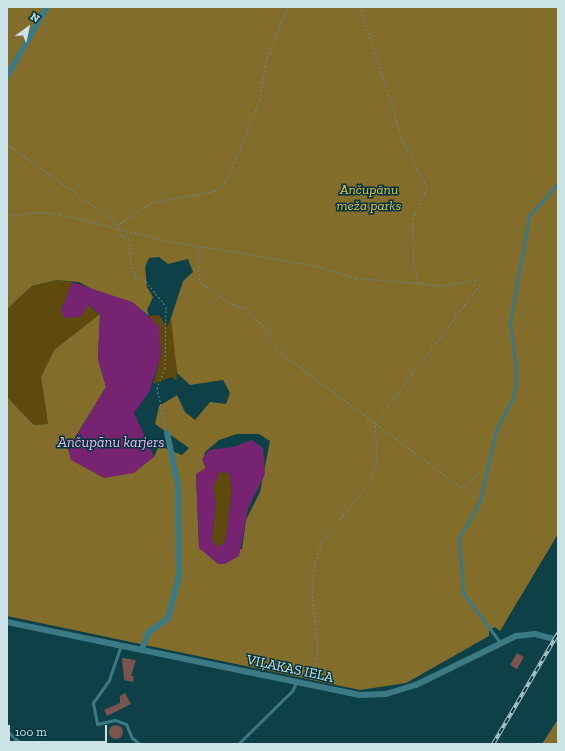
<!DOCTYPE html>
<html>
<head>
<meta charset="utf-8">
<style>
	body { margin:0 }
	#map { position:relative; width:565px; height:751px; overflow:hidden; background:#0e4048; font-family:"Zilla Slab",serif }
	div>[style] { position:absolute }
	[style*='--x'] { left:calc(var(--x)*1px); top:calc(var(--y)*1px); width:calc(var(--w)*1px); rotate:calc(var(--a)*1deg) }
	.green>* { inset:0; background:#5e4a0c }
	.forest>* { inset:0; background:#836d2b }
	.water>* { inset:0; background:#762472 }
	.building>* { inset:0; background:#7a544e; transform-origin:0 0 }
	.round { border-radius:50% }
	.path>* { height:1px; margin-top:-0.5px; transform-origin:0; background:repeating-linear-gradient(90deg,#61878e 0 2px,transparent 0 4px) }
	.service>* { height:3px; margin:-1.5px; padding:0 1.5px; transform-origin:1.5px; border-radius:1.5px; background:#3b7a85 }
	.minor>* { height:6px; margin:-3px; padding:0 3px; transform-origin:3px; border-radius:3px; background:#3b7a85 }
	.rail>* { height:3.5px; margin-top:-1.75px; transform-origin:0; background:repeating-linear-gradient(90deg,#00353d 0 6px,#abc8cc 0 12px); box-sizing:border-box; border-block:1px solid #abc8cc }
	span { translate:-50% -50%; white-space:nowrap; text-align:center; line-height:1.15; -webkit-text-stroke:3px #00353d; paint-order:stroke }
	.park-label { font-size:14px; color:#eac149; font-style:italic }
	.street-label { font-size:14px; color:#cbe3e7 }
	.water-label { font-size:15px; color:#f6b5ef; font-style:italic }
	.frame { position:absolute; inset:0; border:8px solid #cbe3e7; pointer-events:none }
	.north { position:absolute; left:8px; top:8px; width:40px; height:40px; -webkit-text-stroke:3px #00353d; paint-order:stroke; rotate:33deg; font-size:11px; font-weight:700; line-height:16px; text-align:center; color:#cbe3e7 }
	.north::after { content:''; display:block; margin:auto; width:14px; height:18px; background:#cbe3e7; clip-path:polygon(50% 0,100% 100%,50% 72%,0 100%) }
	.scale { position:absolute; left:8px; top:725px; width:99px; height:18px; box-sizing:border-box; border:2px solid #cbe3e7; border-top:0; padding-left:5px; font-size:12px; line-height:14px; white-space:nowrap; color:#cbe3e7; -webkit-text-stroke:3px #00353d; paint-order:stroke }
</style>
</head>
<body>
<div id="map">
	<div class="green">
		<i style="clip-path:polygon(56px 280px,72px 282px,61px 311px,80px 317px,88px 305px,100px 314px,54px 350px,41px 377px,48px 424px,34px 425px,7px 397px,7px 309px,32px 286px)"></i>
		<i style="clip-path:polygon(159px 315px,167px 327px,171px 318px,174px 323px,177px 381px,172px 377px,153px 384px,161px 354px,149px 316px)"></i>
		<i style="clip-path:polygon(220px 472px,229px 473px,232px 488px,227px 532px,224px 544px,217px 547px,212px 539px,216px 503px,213px 487px)"></i>
	</div>
	<div class="forest">
		<i style="clip-path:polygon(evenodd,7px 7px,558px 7px,558px 534px,500px 631px,495px 627px,489px 631px,489px 636px,406px 683px,360px 690px,7px 616px,7px 397px,34px 425px,48px 424px,41px 377px,54px 350px,100px 314px,98px 359px,106px 387px,68px 449px,154px 457px,159px 446px,182px 455px,189px 448px,155px 424px,159px 406px,177px 395px,185px 412px,195px 420px,210px 402px,226px 404px,230px 393px,223px 380px,190px 385px,177px 373px,171px 318px,183px 281px,193px 272px,188px 259px,168px 264px,159px 257px,149px 258px,145px 267px,147px 287px,153px 297px,147px 310px,149px 316px,132px 302px,99px 293px,79px 282px,56px 280px,32px 286px,7px 309px,7px 7px,237px 434px,259px 434px,270px 441px,260px 492px,246px 520px,242px 549px,199px 547px,196px 474px,206px 468px,203px 462px,205px 452px,219px 440px,237px 434px)"></i>
		<i style="clip-path:polygon(558px 719px,558px 744px,542px 744px)"></i>
	</div>
	<div class="water">
		<i style="clip-path:polygon(72px 282px,132px 302px,159px 326px,161px 355px,149px 392px,134px 413px,154px 457px,134px 473px,104px 478px,71px 460px,68px 449px,106px 387px,98px 359px,100px 314px,89px 305px,80px 317px,64px 318px,61px 311px)"></i>
		<i style="clip-path:polygon(evenodd,252px 440px,263px 448px,265px 474px,248px 509px,239px 556px,225px 564px,218px 564px,199px 548px,196px 474px,206px 468px,202px 459px,209px 450px,233px 447px,252px 440px,220px 472px,229px 473px,232px 488px,227px 532px,224px 544px,217px 547px,212px 539px,216px 503px,213px 487px,220px 472px)"></i>
	</div>
	<div class="building">
		<i style="left:517px;top:653px;width:8px;height:14px;rotate:30deg"></i>
		<i style="clip-path:polygon(122px 658px,136px 660px,131px 676px,134px 676px,133px 682px,124px 680px)"></i>
		<i style="clip-path:polygon(125px 693px,131px 704px,107px 716px,104px 710px,120px 703px,120px 696px)"></i>
		<i class="round" style="left:109px;top:725px;width:14px;height:14px"></i>
	</div>
	<div class="path">
		<i style="--x:7;--y:144;--w:129;--a:35.5"></i>
		<i style="--x:112;--y:219;--w:18;--a:61"></i>
		<i style="--x:121;--y:235;--w:10;--a:29"></i>
		<i style="--x:130;--y:240;--w:19;--a:90"></i>
		<i style="--x:130;--y:259;--w:19;--a:72"></i>
		<i style="--x:136;--y:277;--w:11;--a:22"></i>
		<i style="--x:146;--y:281;--w:33;--a:52"></i>
		<i style="--x:166;--y:307;--w:61;--a:90.9"></i>
		<i style="--x:165;--y:368;--w:22;--a:112"></i>
		<i style="--x:157;--y:388;--w:39;--a:77"></i>
		<i style="--x:7;--y:216;--w:35;--a:-7"></i>
		<i style="--x:42;--y:212;--w:18;--a:6"></i>
		<i style="--x:60;--y:214;--w:112;--a:13.9"></i>
		<i style="--x:169;--y:241;--w:145;--a:9.5"></i>
		<i style="--x:312;--y:265;--w:46;--a:16.5"></i>
		<i style="--x:356;--y:278;--w:62;--a:4.6"></i>
		<i style="--x:117;--y:225;--w:43;--a:-32.6"></i>
		<i style="--x:153;--y:202;--w:62;--a:-10.2"></i>
		<i style="--x:214;--y:191;--w:15;--a:-37"></i>
		<i style="--x:226;--y:182;--w:90;--a:-67.7"></i>
		<i style="--x:260;--y:99;--w:43;--a:-80.5"></i>
		<i style="--x:267;--y:57;--w:54;--a:-67.2"></i>
		<i style="--x:198;--y:246;--w:36;--a:88"></i>
		<i style="--x:199;--y:282;--w:42;--a:33.3"></i>
		<i style="--x:234;--y:305;--w:11;--a:15"></i>
		<i style="--x:245;--y:308;--w:33;--a:44"></i>
		<i style="--x:269;--y:331;--w:8;--a:90"></i>
		<i style="--x:269;--y:339;--w:25;--a:47"></i>
		<i style="--x:286;--y:357;--w:237;--a:36.6"></i>
		<i style="--x:463;--y:487;--w:24;--a:-42"></i>
		<i style="--x:311;--y:679;--w:31;--a:-77"></i>
		<i style="--x:318;--y:649;--w:58;--a:-95.9"></i>
		<i style="--x:312;--y:591;--w:25;--a:-85"></i>
		<i style="--x:314;--y:566;--w:26;--a:-72"></i>
		<i style="--x:322;--y:541;--w:76;--a:-50.9"></i>
		<i style="--x:370;--y:482;--w:24;--a:-73"></i>
		<i style="--x:377;--y:459;--w:36;--a:-93"></i>
		<i style="--x:375;--y:423;--w:176;--a:-52.9"></i>
		<i style="--x:481;--y:283;--w:4;--a:-104"></i>
		<i style="--x:480;--y:279;--w:40;--a:170"></i>
		<i style="--x:441;--y:286;--w:22;--a:-172"></i>
		<i style="--x:419;--y:283;--w:16;--a:-108"></i>
		<i style="--x:414;--y:268;--w:49;--a:-91.2"></i>
		<i style="--x:413;--y:219;--w:35;--a:-66"></i>
		<i style="--x:427;--y:187;--w:52;--a:-117.6"></i>
		<i style="--x:403;--y:141;--w:141;--a:-107.8"></i>
	</div>
	<div class="service">
		<i style="--x:499;--y:641;--w:60;--a:-126.9"></i>
		<i style="--x:463;--y:593;--w:55;--a:-94.2"></i>
		<i style="--x:459;--y:538;--w:43;--a:-60.4"></i>
		<i style="--x:480;--y:501;--w:73;--a:-77.3"></i>
		<i style="--x:496;--y:430;--w:36;--a:-62"></i>
		<i style="--x:513;--y:398;--w:22;--a:-80"></i>
		<i style="--x:517;--y:376;--w:54;--a:-97.4"></i>
		<i style="--x:510;--y:322;--w:108;--a:-79.8"></i>
		<i style="--x:529;--y:216;--w:44;--a:-48.7"></i>
		<i style="--x:121;--y:645;--w:37;--a:109"></i>
		<i style="--x:109;--y:680;--w:28;--a:125"></i>
		<i style="--x:93;--y:703;--w:21;--a:79"></i>
		<i style="--x:97;--y:724;--w:18;--a:-13"></i>
		<i style="--x:115;--y:720;--w:12;--a:20"></i>
		<i style="--x:126;--y:724;--w:15;--a:67"></i>
		<i style="--x:132;--y:738;--w:10;--a:37"></i>
		<i style="--x:7;--y:731;--w:19;--a:43"></i>
		<i style="--x:238;--y:744;--w:76;--a:-44.5"></i>
		<i style="--x:292;--y:691;--w:9;--a:-63"></i>
	</div>
	<div class="minor">
		<i style="--x:7;--y:76;--w:80;--a:-59.9"></i>
		<i style="--x:7;--y:622;--w:359;--a:11.7"></i>
		<i style="--x:359;--y:695;--w:27;--a:-2"></i>
		<i style="--x:386;--y:694;--w:31;--a:-17"></i>
		<i style="--x:416;--y:685;--w:111;--a:-26.1"></i>
		<i style="--x:516;--y:636;--w:19;--a:-6"></i>
		<i style="--x:535;--y:634;--w:24;--a:15"></i>
		<i style="--x:142;--y:649;--w:17;--a:-69"></i>
		<i style="--x:148;--y:633;--w:25;--a:-37"></i>
		<i style="--x:168;--y:618;--w:43;--a:-75.3"></i>
		<i style="--x:179;--y:576;--w:91;--a:-90.6"></i>
		<i style="--x:178;--y:485;--w:53;--a:-101.9"></i>
	</div>
	<div class="rail">
		<i style="--x:493;--y:744;--w:129;--a:-59.6"></i>
	</div>
	<div class="park-label">
		<span style="left:369px;top:198px">Ančupānu<br>meža parks</span>
	</div>
	<div class="street-label">
		<span style="left:290px;top:669px;rotate:12deg">VIĻAKAS IELA</span>
	</div>
	<div class="water-label">
		<span style="left:111px;top:443px">Ančupānu karjers</span>
	</div>
	<div class="frame"></div>
	<div class="north">N</div>
	<div class="scale">100 m</div>
</div>
</body>
</html>
